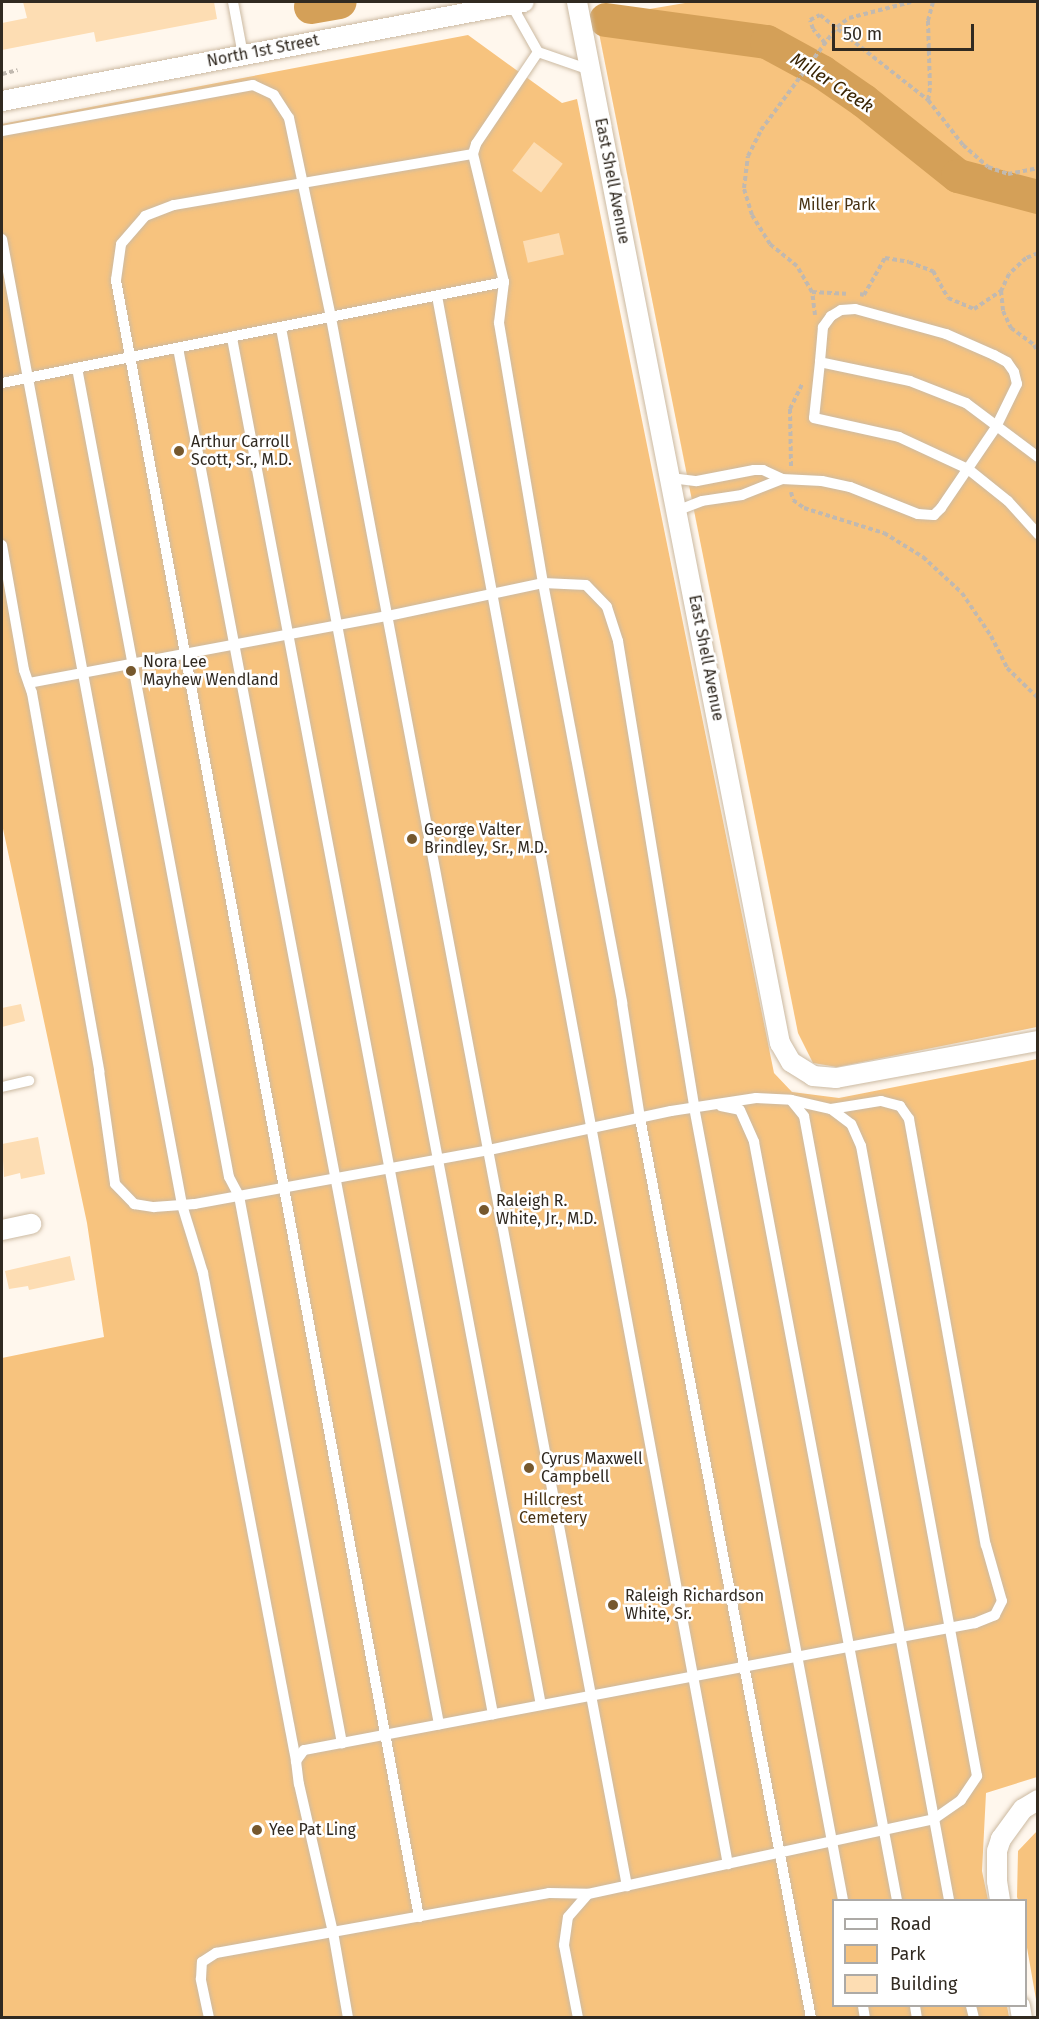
<!DOCTYPE html>
<html>
<head>
<meta charset="utf-8">
<style>
	body { margin:0 }
	#map { position:relative; width:1039px; height:2019px; overflow:hidden; background:#fff7ed; font-family:"Fira Sans",sans-serif }
	div>[style] { position:absolute }
	[style*='--x'] { left:calc(var(--x)*1px); top:calc(var(--y)*1px); width:calc(var(--w)*1px); rotate:calc(var(--a)*1deg) }
	.green>* { inset:0; background:#f7c37e }
	.river>* { height:34px; margin:-17px; padding:0 17px; transform-origin:17px; border-radius:17px; background:#d4a058 }
	.building>* { inset:0; background:#fdddb3; transform-origin:0 0 }
	.path>* { height:4px; margin-top:-2px; transform-origin:0; background:repeating-linear-gradient(90deg,#c1b9b0 0 4.5px,transparent 0 7.5px) }
	.roads { filter:drop-shadow(0 0 2px #ccbaa2) drop-shadow(0 0 2px #ccbaa2) }
	.lane>* { height:10px; margin:-5px; padding:0 5px; transform-origin:5px; border-radius:5px; background:#fff }
	.street>* { height:20px; margin:-10px; padding:0 10px; transform-origin:10px; border-radius:10px; background:#fff }
	.dots>* { width:16px; height:16px; translate:-50% -50%; box-sizing:border-box; border:3px solid #fff; border-radius:50% }
	span { translate:-50% -50%; white-space:nowrap; text-align:center; line-height:1.15; -webkit-text-stroke:5px #fff; paint-order:stroke }
	.street-label { font-size:16px; color:#312a21 }
	.park-label { font-size:16px; color:#493314 }
	.poi-label { font-size:16px; color:#312a21 }
	.left { translate:0 -50%; text-align:left }
	.water-label { font-size:18px; color:#3a2504; font-style:italic }
	.frame { position:absolute; inset:0; border:3px solid #312a21; pointer-events:none }
	.legend { position:absolute; left:832px; top:1899px; width:195px; height:108px; box-sizing:border-box; background:#fff; border:2px solid #adaaa6; margin:0; padding:8px 10px; list-style:none; font-size:18px; color:#312a21 }
	.legend li { display:flex; align-items:center; gap:12px; height:30px }
	.legend b { width:30px; border:2px solid #adaaa6 }
	.scale { position:absolute; left:832px; top:24px; width:142px; height:27px; box-sizing:border-box; border:3px solid #312a21; border-top:0; padding-left:8px; font-size:18px; line-height:21px; white-space:nowrap; color:#312a21; -webkit-text-stroke:4px #fff; paint-order:stroke }
</style>
</head>
<body>
<div id="map">
	<div class="green">
		<i style="clip-path:polygon(691px 2px,1037px 2px,1037px 1027px,837px 1067px,813px 1063px,798px 1033px,596px 18px)"></i>
		<i style="clip-path:polygon(468px 35px,562px 103px,577px 99px,774px 1073px,792px 1092px,839px 1098px,1037px 1059px,1037px 1777px,986px 1793px,982px 1871px,988px 1900px,834px 1900px,834px 2006px,1007px 2006px,1009px 2017px,2px 2018px,2px 1358px,104px 1337px,87px 1223px,2px 824px,2px 124px)"></i>
		<i style="clip-path:polygon(1037px 1831px,1037px 2005px,1026px 1942px,1026px 1900px,1018px 1900px,1017px 1897px,1018px 1851px)"></i>
	</div>
	<div class="river">
		<i style="--x:311;--y:7;--w:29;--a:-10"></i>
		<i style="--x:606;--y:20;--w:162;--a:7.8"></i>
		<i style="--x:767;--y:42;--w:63;--a:28.6"></i>
		<i style="--x:822;--y:72;--w:51;--a:34.6"></i>
		<i style="--x:864;--y:101;--w:120;--a:38.6"></i>
		<i style="--x:958;--y:176;--w:83;--a:14.7"></i>
	</div>
	<div class="building">
		<i style="clip-path:polygon(23px 2px,214px 2px,217px 19px,96px 42px,94px 32px,2px 50px,2px 23px,27px 18px)"></i>
		<i style="left:534px;top:142px;width:36px;height:36px;rotate:37deg"></i>
		<i style="left:559px;top:233px;width:22px;height:37px;rotate:77deg"></i>
		<i style="clip-path:polygon(21px 1004px,25px 1021px,2px 1027px,2px 1008px)"></i>
		<i style="clip-path:polygon(38px 1137px,45px 1174px,21px 1179px,20px 1173px,4px 1177px,2px 1144px)"></i>
		<i style="clip-path:polygon(70px 1256px,75px 1280px,29px 1290px,28px 1286px,9px 1289px,5px 1271px)"></i>
	</div>
	<div class="path">
		<i style="--x:933;--y:2;--w:20;--a:105"></i>
		<i style="--x:928;--y:21;--w:67;--a:88.3"></i>
		<i style="--x:930;--y:88;--w:12;--a:99"></i>
		<i style="--x:928;--y:100;--w:57;--a:52.1"></i>
		<i style="--x:963;--y:145;--w:33;--a:41"></i>
		<i style="--x:988;--y:167;--w:21;--a:19"></i>
		<i style="--x:1008;--y:174;--w:31;--a:-11"></i>
		<i style="--x:825;--y:43;--w:18;--a:-131"></i>
		<i style="--x:813;--y:29;--w:9;--a:-108"></i>
		<i style="--x:810;--y:20;--w:11;--a:-27"></i>
		<i style="--x:820;--y:15;--w:137;--a:38.2"></i>
		<i style="--x:2;--y:74;--w:16;--a:-14"></i>
		<i style="--x:857;--y:200;--w:9;--a:13"></i>
		<i style="--x:1038;--y:253;--w:13;--a:157"></i>
		<i style="--x:1026;--y:258;--w:23;--a:137"></i>
		<i style="--x:1009;--y:274;--w:19;--a:115"></i>
		<i style="--x:1001;--y:291;--w:20;--a:84"></i>
		<i style="--x:1003;--y:311;--w:19;--a:65"></i>
		<i style="--x:1011;--y:328;--w:29;--a:36"></i>
		<i style="--x:1034;--y:345;--w:8;--a:60"></i>
		<i style="--x:812;--y:292;--w:34;--a:3"></i>
		<i style="--x:860;--y:294;--w:4;--a:14"></i>
		<i style="--x:864;--y:295;--w:43;--a:-60.4"></i>
		<i style="--x:885;--y:258;--w:24;--a:9"></i>
		<i style="--x:909;--y:262;--w:26;--a:21"></i>
		<i style="--x:933;--y:271;--w:31;--a:61"></i>
		<i style="--x:948;--y:298;--w:28;--a:23"></i>
		<i style="--x:974;--y:309;--w:32;--a:-34"></i>
		<i style="--x:815;--y:315;--w:23;--a:-97"></i>
		<i style="--x:812;--y:292;--w:30;--a:-120"></i>
		<i style="--x:797;--y:266;--w:35;--a:-141"></i>
		<i style="--x:770;--y:244;--w:34;--a:-122"></i>
		<i style="--x:752;--y:215;--w:28;--a:-107"></i>
		<i style="--x:744;--y:188;--w:32;--a:-83"></i>
		<i style="--x:748;--y:156;--w:29;--a:-63"></i>
		<i style="--x:761;--y:130;--w:128;--a:-53.6"></i>
		<i style="--x:837;--y:27;--w:15;--a:-37"></i>
		<i style="--x:849;--y:18;--w:64;--a:-14.5"></i>
		<i style="--x:791;--y:466;--w:57;--a:-91"></i>
		<i style="--x:790;--y:409;--w:28;--a:-64"></i>
		<i style="--x:791;--y:492;--w:8;--a:76"></i>
		<i style="--x:793;--y:500;--w:14;--a:36"></i>
		<i style="--x:804;--y:508;--w:84;--a:17.4"></i>
		<i style="--x:884;--y:533;--w:46;--a:31.6"></i>
		<i style="--x:923;--y:557;--w:53;--a:42.7"></i>
		<i style="--x:962;--y:593;--w:52;--a:56"></i>
		<i style="--x:991;--y:636;--w:36;--a:63"></i>
		<i style="--x:1007;--y:668;--w:43;--a:44.1"></i>
	</div>
	<div class="roads">
		<div class="lane">
			<i style="--x:233;--y:2;--w:54;--a:79.3"></i>
			<i style="--x:511;--y:4;--w:55;--a:60.6"></i>
			<i style="--x:590;--y:70;--w:55;--a:-160.9"></i>
			<i style="--x:538;--y:52;--w:111;--a:124"></i>
			<i style="--x:476;--y:144;--w:10;--a:107"></i>
			<i style="--x:473;--y:154;--w:132;--a:76.4"></i>
			<i style="--x:504;--y:282;--w:41;--a:97"></i>
			<i style="--x:499;--y:323;--w:264;--a:80.4"></i>
			<i style="--x:543;--y:583;--w:427;--a:79.3"></i>
			<i style="--x:622;--y:1003;--w:116;--a:81.1"></i>
			<i style="--x:640;--y:1118;--w:916;--a:79.24"></i>
			<i style="--x:2;--y:131;--w:255;--a:-10.4"></i>
			<i style="--x:253;--y:85;--w:23;--a:25"></i>
			<i style="--x:274;--y:95;--w:27;--a:57"></i>
			<i style="--x:289;--y:118;--w:204;--a:78.1"></i>
			<i style="--x:331;--y:318;--w:1596;--a:79.31"></i>
			<i style="--x:2;--y:239;--w:983;--a:79.44"></i>
			<i style="--x:182;--y:1205;--w:71;--a:72.8"></i>
			<i style="--x:203;--y:1273;--w:497;--a:79.2"></i>
			<i style="--x:437;--y:296;--w:1595;--a:79.49"></i>
			<i style="--x:281;--y:328;--w:1401;--a:79.31"></i>
			<i style="--x:232;--y:338;--w:1401;--a:79.26"></i>
			<i style="--x:178;--y:348;--w:1401;--a:79.26"></i>
			<i style="--x:77;--y:368;--w:823;--a:79.36"></i>
			<i style="--x:229;--y:1177;--w:21;--a:62"></i>
			<i style="--x:239;--y:1196;--w:557;--a:79.34"></i>
			<i style="--x:2;--y:383;--w:512;--a:-11.38"></i>
			<i style="--x:1038;--y:457;--w:90;--a:-143.1"></i>
			<i style="--x:966;--y:403;--w:60;--a:-158.6"></i>
			<i style="--x:910;--y:381;--w:92;--a:-168.1"></i>
			<i style="--x:820;--y:362;--w:56;--a:96.1"></i>
			<i style="--x:814;--y:418;--w:87;--a:12.6"></i>
			<i style="--x:899;--y:437;--w:76;--a:24.9"></i>
			<i style="--x:968;--y:469;--w:51;--a:38.7"></i>
			<i style="--x:1008;--y:501;--w:45;--a:47.7"></i>
			<i style="--x:671;--y:478;--w:26;--a:7"></i>
			<i style="--x:697;--y:481;--w:58;--a:-10.9"></i>
			<i style="--x:754;--y:470;--w:9;--a:0"></i>
			<i style="--x:763;--y:470;--w:21;--a:25"></i>
			<i style="--x:782;--y:479;--w:43;--a:158.2"></i>
			<i style="--x:742;--y:495;--w:40;--a:171.5"></i>
			<i style="--x:702;--y:501;--w:26;--a:159"></i>
			<i style="--x:782;--y:479;--w:40;--a:2.9"></i>
			<i style="--x:822;--y:481;--w:29;--a:12"></i>
			<i style="--x:850;--y:487;--w:73;--a:21.7"></i>
			<i style="--x:918;--y:514;--w:16;--a:4"></i>
			<i style="--x:934;--y:515;--w:10;--a:-45"></i>
			<i style="--x:941;--y:508;--w:98;--a:-55.8"></i>
			<i style="--x:996;--y:427;--w:48;--a:-64"></i>
			<i style="--x:1017;--y:384;--w:12;--a:-104"></i>
			<i style="--x:1014;--y:372;--w:12;--a:-125"></i>
			<i style="--x:1007;--y:362;--w:15;--a:-152"></i>
			<i style="--x:994;--y:355;--w:52;--a:-156.4"></i>
			<i style="--x:946;--y:334;--w:94;--a:-164.6"></i>
			<i style="--x:855;--y:309;--w:14;--a:176"></i>
			<i style="--x:841;--y:310;--w:12;--a:149"></i>
			<i style="--x:831;--y:316;--w:14;--a:126"></i>
			<i style="--x:823;--y:327;--w:35;--a:95"></i>
			<i style="--x:2;--y:545;--w:127;--a:80"></i>
			<i style="--x:24;--y:670;--w:24;--a:71"></i>
			<i style="--x:32;--y:693;--w:384;--a:79.9"></i>
			<i style="--x:99;--y:1071;--w:114;--a:81.9"></i>
			<i style="--x:115;--y:1184;--w:28;--a:46"></i>
			<i style="--x:134;--y:1204;--w:20;--a:9"></i>
			<i style="--x:154;--y:1207;--w:41;--a:-4.2"></i>
			<i style="--x:195;--y:1204;--w:299;--a:-10.4"></i>
			<i style="--x:489;--y:1150;--w:186;--a:-12.1"></i>
			<i style="--x:671;--y:1111;--w:86;--a:-8.7"></i>
			<i style="--x:756;--y:1098;--w:35;--a:3"></i>
			<i style="--x:791;--y:1100;--w:41;--a:12.7"></i>
			<i style="--x:831;--y:1109;--w:51;--a:-9.1"></i>
			<i style="--x:881;--y:1101;--w:20;--a:15"></i>
			<i style="--x:900;--y:1106;--w:16;--a:55"></i>
			<i style="--x:909;--y:1119;--w:433;--a:79.8"></i>
			<i style="--x:986;--y:1545;--w:58;--a:74.1"></i>
			<i style="--x:1002;--y:1601;--w:16;--a:117"></i>
			<i style="--x:995;--y:1615;--w:22;--a:158"></i>
			<i style="--x:975;--y:1623;--w:683;--a:169.28"></i>
			<i style="--x:304;--y:1750;--w:14;--a:126"></i>
			<i style="--x:296;--y:1761;--w:23;--a:83"></i>
			<i style="--x:299;--y:1784;--w:152;--a:77.1"></i>
			<i style="--x:333;--y:1932;--w:87;--a:80.1"></i>
			<i style="--x:29;--y:683;--w:365;--a:-10.6"></i>
			<i style="--x:388;--y:616;--w:158;--a:-12"></i>
			<i style="--x:543;--y:583;--w:43;--a:2.7"></i>
			<i style="--x:586;--y:585;--w:30;--a:46"></i>
			<i style="--x:607;--y:607;--w:36;--a:72"></i>
			<i style="--x:618;--y:641;--w:472;--a:80.7"></i>
			<i style="--x:694;--y:1107;--w:807;--a:79.36"></i>
			<i style="--x:2;--y:1087;--w:28;--a:-13"></i>
			<i style="--x:791;--y:1100;--w:21;--a:51"></i>
			<i style="--x:804;--y:1116;--w:797;--a:79.52"></i>
			<i style="--x:721;--y:1106;--w:19;--a:12"></i>
			<i style="--x:740;--y:1110;--w:35;--a:66"></i>
			<i style="--x:754;--y:1142;--w:771;--a:79.32"></i>
			<i style="--x:419;--y:1917;--w:1665;--a:-100.49"></i>
			<i style="--x:116;--y:280;--w:36;--a:-82"></i>
			<i style="--x:121;--y:244;--w:37;--a:-49"></i>
			<i style="--x:145;--y:216;--w:31;--a:-21"></i>
			<i style="--x:174;--y:205;--w:303;--a:-9.7"></i>
			<i style="--x:863;--y:2006;--w:12;--a:81"></i>
			<i style="--x:915;--y:2006;--w:12;--a:81"></i>
			<i style="--x:971;--y:2006;--w:12;--a:76"></i>
			<i style="--x:209;--y:2018;--w:40;--a:-102"></i>
			<i style="--x:201;--y:1979;--w:17;--a:-87"></i>
			<i style="--x:202;--y:1962;--w:17;--a:-33"></i>
			<i style="--x:216;--y:1953;--w:338;--a:-10.2"></i>
			<i style="--x:549;--y:1893;--w:39;--a:1"></i>
			<i style="--x:578;--y:2018;--w:74;--a:-100.9"></i>
			<i style="--x:564;--y:1945;--w:28;--a:-82"></i>
			<i style="--x:568;--y:1917;--w:30;--a:-49"></i>
			<i style="--x:588;--y:1894;--w:354;--a:-12.2"></i>
			<i style="--x:934;--y:1819;--w:33;--a:-35"></i>
			<i style="--x:961;--y:1800;--w:29;--a:-56"></i>
			<i style="--x:977;--y:1776;--w:641;--a:-100.43"></i>
			<i style="--x:861;--y:1146;--w:24;--a:-114"></i>
			<i style="--x:851;--y:1124;--w:25;--a:-143"></i>
		</div>
		<div class="street">
			<i style="--x:577;--y:2;--w:1061;--a:78.97"></i>
			<i style="--x:780;--y:1043;--w:22;--a:60"></i>
			<i style="--x:791;--y:1062;--w:26;--a:32"></i>
			<i style="--x:813;--y:1076;--w:23;--a:5"></i>
			<i style="--x:836;--y:1078;--w:205;--a:-10.4"></i>
			<i style="--x:2;--y:101;--w:531;--a:-10.74"></i>
			<i style="--x:2;--y:1230;--w:30;--a:-12"></i>
			<i style="--x:1000;--y:1900;--w:19;--a:-99"></i>
			<i style="--x:997;--y:1881;--w:30;--a:-90"></i>
			<i style="--x:997;--y:1851;--w:13;--a:-72"></i>
			<i style="--x:1001;--y:1839;--w:37;--a:-54"></i>
			<i style="--x:1023;--y:1809;--w:17;--a:-31"></i>
			<i style="--x:1020;--y:2006;--w:12;--a:81"></i>
		</div>
	</div>
	<div class="dots">
		<i style="left:179px;top:451px;background:#76582d"></i>
		<i style="left:131px;top:671px;background:#76582d"></i>
		<i style="left:412px;top:839px;background:#76582d"></i>
		<i style="left:484px;top:1210px;background:#76582d"></i>
		<i style="left:529px;top:1468px;background:#76582d"></i>
		<i style="left:613px;top:1605px;background:#76582d"></i>
		<i style="left:257px;top:1830px;background:#76582d"></i>
	</div>
	<div class="street-label">
		<span style="left:263px;top:51px;rotate:-11deg">North 1st Street</span>
		<span style="left:612px;top:181px;rotate:79deg">East Shell Avenue</span>
		<span style="left:706px;top:658px;rotate:79deg">East Shell Avenue</span>
	</div>
	<div class="park-label">
		<span style="left:837px;top:205px">Miller Park</span>
		<span style="left:553px;top:1509px">Hillcrest<br>Cemetery</span>
	</div>
	<div class="poi-label">
		<span class="left" style="left:191px;top:451px">Arthur Carroll<br>Scott, Sr., M.D.</span>
		<span class="left" style="left:143px;top:671px">Nora Lee<br>Mayhew Wendland</span>
		<span class="left" style="left:424px;top:839px">George Valter<br>Brindley, Sr., M.D.</span>
		<span class="left" style="left:496px;top:1210px">Raleigh R.<br>White, Jr., M.D.</span>
		<span class="left" style="left:541px;top:1468px">Cyrus Maxwell<br>Campbell</span>
		<span class="left" style="left:625px;top:1605px">Raleigh Richardson<br>White, Sr.</span>
		<span class="left" style="left:269px;top:1830px">Yee Pat Ling</span>
	</div>
	<div class="water-label">
		<span style="left:832px;top:83px;rotate:33deg">Miller Creek</span>
	</div>
	<div class="frame"></div>
	<ul class="legend">
	<li><b style="height:8px;background:#fff"></b>Road</li>
	<li><b style="height:16px;background:#f7c37e"></b>Park</li>
	<li><b style="height:16px;background:#fdddb3"></b>Building</li>
	</ul>
	<div class="scale">50 m</div>
</div>
</body>
</html>
